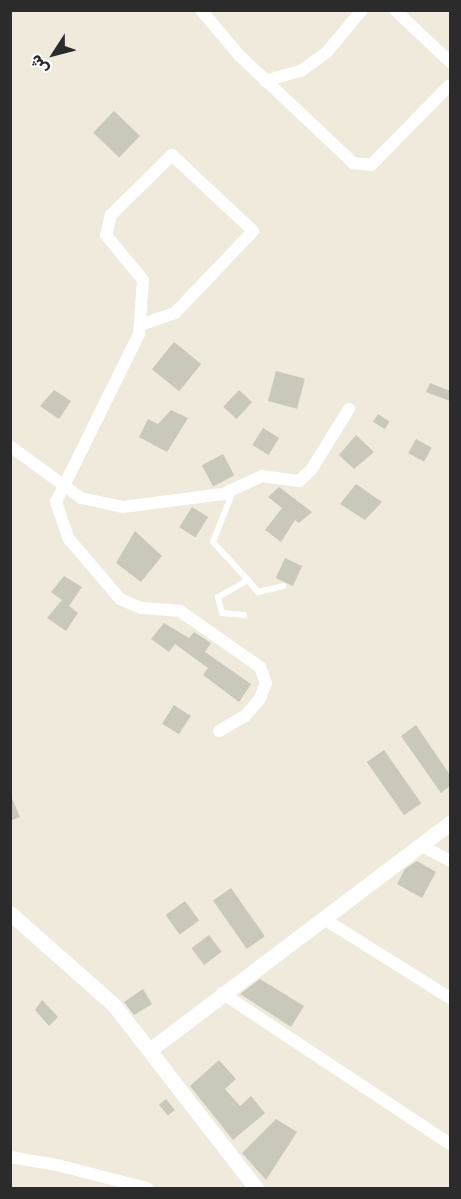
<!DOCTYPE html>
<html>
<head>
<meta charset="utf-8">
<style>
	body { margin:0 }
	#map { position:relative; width:461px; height:1199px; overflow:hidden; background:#efeadc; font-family:Rubik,Cairo,sans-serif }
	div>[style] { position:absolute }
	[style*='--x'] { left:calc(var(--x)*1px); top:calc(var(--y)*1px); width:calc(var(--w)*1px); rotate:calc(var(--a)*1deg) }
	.building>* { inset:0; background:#cac7bb; transform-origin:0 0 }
	.service>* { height:6px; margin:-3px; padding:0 3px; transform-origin:3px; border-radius:3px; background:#fff }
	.minor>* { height:12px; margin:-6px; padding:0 6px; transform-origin:6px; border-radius:6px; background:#fff }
	.tertiary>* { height:15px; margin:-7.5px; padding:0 7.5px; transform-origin:7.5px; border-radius:7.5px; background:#fff }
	span { translate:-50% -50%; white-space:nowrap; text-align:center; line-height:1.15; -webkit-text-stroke:4.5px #fff; paint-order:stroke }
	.frame { position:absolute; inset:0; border:12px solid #2b2b2b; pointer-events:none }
	.north { position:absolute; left:24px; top:24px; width:60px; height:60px; -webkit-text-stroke:4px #fff; paint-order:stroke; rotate:234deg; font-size:16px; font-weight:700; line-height:24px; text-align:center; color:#2b2b2b }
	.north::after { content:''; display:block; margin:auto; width:21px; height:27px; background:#2b2b2b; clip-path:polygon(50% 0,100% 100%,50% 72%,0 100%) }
</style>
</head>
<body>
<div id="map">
	<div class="building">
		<i style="left:114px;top:111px;width:36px;height:30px;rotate:44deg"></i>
		<i style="left:174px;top:342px;width:35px;height:35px;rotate:39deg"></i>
		<i style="left:276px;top:371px;width:30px;height:31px;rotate:15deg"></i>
		<i style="clip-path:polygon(430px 383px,450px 391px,450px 401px,426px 392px)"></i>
		<i style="clip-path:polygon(54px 390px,71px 401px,59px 419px,40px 406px)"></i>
		<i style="left:239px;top:390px;width:18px;height:23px;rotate:43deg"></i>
		<i style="clip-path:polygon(171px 410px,188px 418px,167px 452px,139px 437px,148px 419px,158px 424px)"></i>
		<i style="left:378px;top:414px;width:14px;height:9px;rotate:34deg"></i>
		<i style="left:263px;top:428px;width:19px;height:20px;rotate:32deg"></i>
		<i style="clip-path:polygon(356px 435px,374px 452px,354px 469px,339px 455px)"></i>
		<i style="left:416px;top:439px;width:18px;height:16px;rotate:29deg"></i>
		<i style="left:223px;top:454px;width:24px;height:24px;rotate:62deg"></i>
		<i style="clip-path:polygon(356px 484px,382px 502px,365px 520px,340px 504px)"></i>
		<i style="clip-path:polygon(279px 487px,312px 512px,299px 523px,295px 520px,281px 542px,265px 530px,282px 508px,268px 497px)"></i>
		<i style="left:192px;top:507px;width:19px;height:24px;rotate:32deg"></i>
		<i style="clip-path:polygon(135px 531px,162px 556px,141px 582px,116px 563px)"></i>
		<i style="left:285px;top:558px;width:19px;height:22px;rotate:25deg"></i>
		<i style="clip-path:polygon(64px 576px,82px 587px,69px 606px,78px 613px,66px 631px,47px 618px,62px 600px,51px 592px)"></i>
		<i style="clip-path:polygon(164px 623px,189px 638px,194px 632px,211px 643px,205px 652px,251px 684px,239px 702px,203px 675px,208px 668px,175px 644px,169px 652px,151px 639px)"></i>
		<i style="left:174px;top:705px;width:20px;height:22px;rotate:33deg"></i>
		<i style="clip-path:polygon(416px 725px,450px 775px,450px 786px,441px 793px,401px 736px)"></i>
		<i style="left:384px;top:750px;width:65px;height:21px;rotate:55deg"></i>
		<i style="clip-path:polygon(10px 794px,20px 817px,10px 821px)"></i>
		<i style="clip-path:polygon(417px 861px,436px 872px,422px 898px,397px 884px,405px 869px)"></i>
		<i style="left:231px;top:888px;width:59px;height:22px;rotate:55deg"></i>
		<i style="left:185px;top:901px;width:24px;height:24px;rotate:54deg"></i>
		<i style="left:209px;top:935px;width:21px;height:22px;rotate:53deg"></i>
		<i style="clip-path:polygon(260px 979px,304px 1006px,291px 1027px,240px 994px)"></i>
		<i style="clip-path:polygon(143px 989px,152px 1004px,134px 1015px,124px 1002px)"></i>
		<i style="clip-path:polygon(42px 1000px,58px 1017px,49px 1026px,35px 1010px)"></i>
		<i style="clip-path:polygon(219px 1060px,236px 1079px,225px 1089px,240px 1106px,251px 1096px,265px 1113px,233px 1140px,190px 1086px)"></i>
		<i style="left:166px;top:1099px;width:14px;height:9px;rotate:51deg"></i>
		<i style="clip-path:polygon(276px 1119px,297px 1132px,266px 1180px,242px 1153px)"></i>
	</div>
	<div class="service">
		<i style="--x:233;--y:491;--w:55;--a:111.4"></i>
		<i style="--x:213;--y:542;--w:52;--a:47.4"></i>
		<i style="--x:248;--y:580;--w:34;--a:150"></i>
		<i style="--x:218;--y:597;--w:16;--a:76"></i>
		<i style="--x:222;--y:613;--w:22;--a:5"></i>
		<i style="--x:248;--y:580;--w:16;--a:50"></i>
		<i style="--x:258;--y:592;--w:26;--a:-13"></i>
	</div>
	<div class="minor">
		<i style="--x:201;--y:10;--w:60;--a:49.7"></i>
		<i style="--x:240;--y:56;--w:156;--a:43.4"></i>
		<i style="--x:353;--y:163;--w:18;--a:6"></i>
		<i style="--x:371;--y:165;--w:112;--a:-45.4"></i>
		<i style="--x:395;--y:10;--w:76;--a:43.4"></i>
		<i style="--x:265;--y:81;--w:37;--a:-16"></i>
		<i style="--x:301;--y:71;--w:32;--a:-36"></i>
		<i style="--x:327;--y:52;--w:55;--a:-50.2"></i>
		<i style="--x:140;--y:325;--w:37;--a:-19"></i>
		<i style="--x:175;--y:313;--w:113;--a:-46.4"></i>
		<i style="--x:253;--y:231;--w:111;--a:-136.8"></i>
		<i style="--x:172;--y:155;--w:86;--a:135.5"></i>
		<i style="--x:111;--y:215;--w:21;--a:104"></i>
		<i style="--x:106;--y:235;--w:58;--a:50.6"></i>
		<i style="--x:143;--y:280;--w:54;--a:94.2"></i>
		<i style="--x:139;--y:334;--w:187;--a:116.3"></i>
		<i style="--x:56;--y:502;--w:39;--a:71"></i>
		<i style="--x:69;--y:539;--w:79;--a:49.6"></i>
		<i style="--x:120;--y:599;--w:23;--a:23"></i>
		<i style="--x:141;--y:608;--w:39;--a:4"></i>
		<i style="--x:180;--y:611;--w:98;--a:35"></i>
		<i style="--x:260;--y:667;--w:17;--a:69"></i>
		<i style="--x:266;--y:683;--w:18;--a:112"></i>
		<i style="--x:259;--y:700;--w:21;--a:131"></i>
		<i style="--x:245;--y:716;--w:30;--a:150"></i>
		<i style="--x:10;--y:446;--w:88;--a:36.2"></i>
		<i style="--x:81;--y:498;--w:43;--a:12.1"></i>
		<i style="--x:123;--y:507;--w:101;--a:-7.4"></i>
		<i style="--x:223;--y:494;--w:43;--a:-24.8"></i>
		<i style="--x:262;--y:476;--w:37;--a:8"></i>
		<i style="--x:299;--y:481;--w:16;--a:-43"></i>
		<i style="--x:311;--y:470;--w:72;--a:-58.1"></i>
		<i style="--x:422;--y:846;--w:32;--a:28"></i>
		<i style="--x:324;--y:919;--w:149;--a:32.1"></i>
		<i style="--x:222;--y:993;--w:273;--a:33.5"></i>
		<i style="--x:10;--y:1157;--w:48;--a:9.7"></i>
		<i style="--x:57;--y:1165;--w:93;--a:14.3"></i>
	</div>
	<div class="tertiary">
		<i style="--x:10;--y:913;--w:139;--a:41.5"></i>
		<i style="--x:114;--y:1005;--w:232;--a:52.2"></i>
		<i style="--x:151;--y:1049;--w:375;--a:-37.1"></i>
	</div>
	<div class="frame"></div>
	<div class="north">ش</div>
</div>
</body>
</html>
